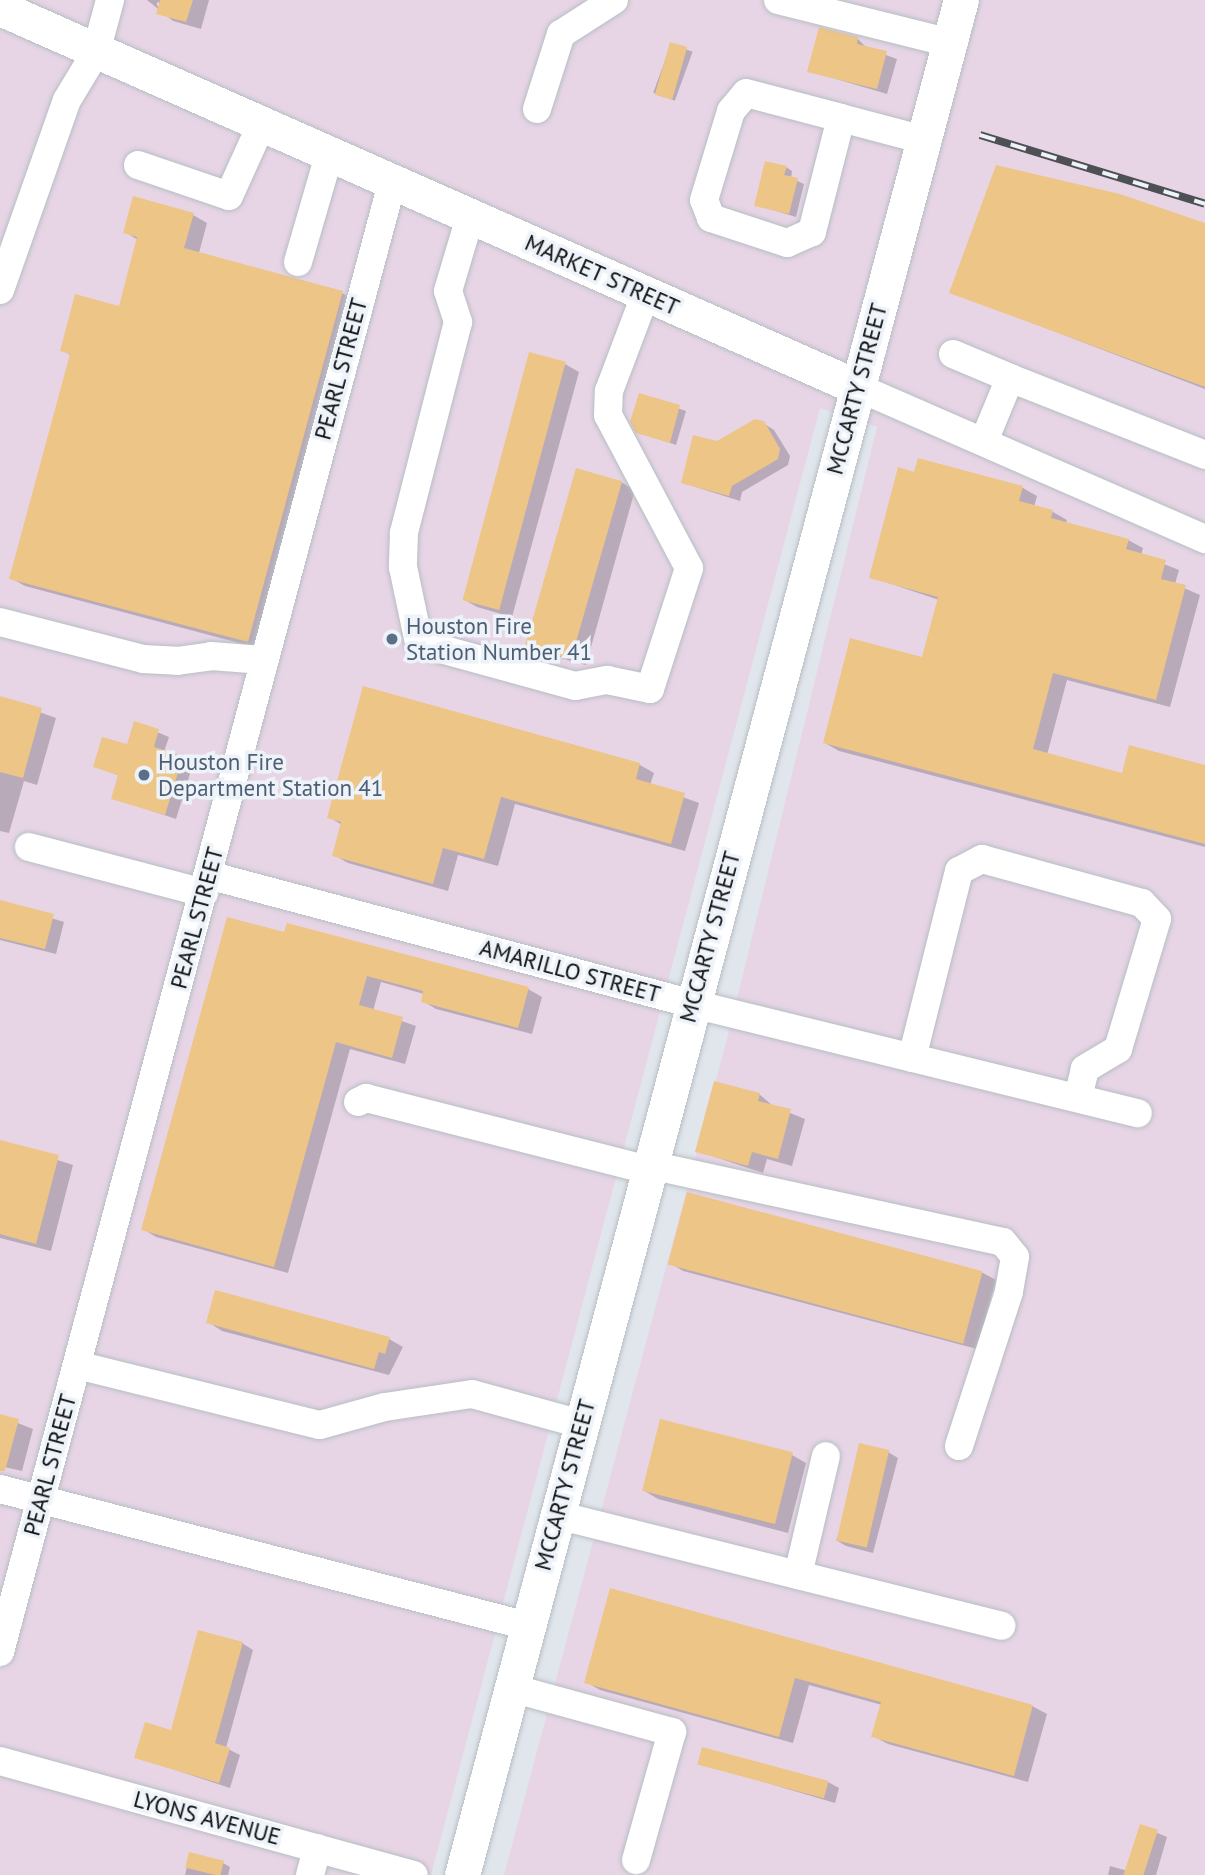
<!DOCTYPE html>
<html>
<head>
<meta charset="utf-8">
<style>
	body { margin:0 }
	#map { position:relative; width:1205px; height:1875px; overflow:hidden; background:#e0e6ec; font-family:"PT Sans",sans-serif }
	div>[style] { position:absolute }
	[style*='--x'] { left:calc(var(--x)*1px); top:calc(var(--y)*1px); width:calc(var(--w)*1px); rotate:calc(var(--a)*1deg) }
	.industrial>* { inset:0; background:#e7d5e6 }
	.shadow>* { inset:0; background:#0003; transform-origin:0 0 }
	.building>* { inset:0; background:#edc587; transform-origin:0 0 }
	.roads { filter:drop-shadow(0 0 2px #b7bec3) drop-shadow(0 0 2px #b7bec3) }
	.minor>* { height:28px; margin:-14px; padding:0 14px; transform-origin:14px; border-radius:14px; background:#fff }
	.major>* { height:35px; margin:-17.5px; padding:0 17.5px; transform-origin:17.5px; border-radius:17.5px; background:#fff }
	.rail>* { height:8px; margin-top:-4px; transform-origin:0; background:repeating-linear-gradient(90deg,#edf3f9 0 16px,#4e5154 0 32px); box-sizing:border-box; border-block:2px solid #4e5154 }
	.dots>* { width:19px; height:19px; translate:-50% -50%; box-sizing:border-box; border:4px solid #edf3f9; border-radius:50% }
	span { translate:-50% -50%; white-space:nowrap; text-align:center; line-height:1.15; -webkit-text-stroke:7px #edf3f9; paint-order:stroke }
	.street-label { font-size:23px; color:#0e1012 }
	.service-label { font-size:23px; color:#4e5e75 }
	.left { translate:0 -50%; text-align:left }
</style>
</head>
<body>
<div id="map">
	<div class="industrial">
		<i style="clip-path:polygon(0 0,1205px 0,1205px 1875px,504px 1875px,730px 1027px,877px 427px,820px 408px,431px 1875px,0 1875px)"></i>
	</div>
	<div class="shadow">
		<i style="clip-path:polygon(evenodd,147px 0,209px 0,201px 29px,173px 21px,147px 0,157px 2px,168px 6px,167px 8px,157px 6px,157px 2px)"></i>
		<i style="clip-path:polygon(858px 39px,867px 48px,897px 59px,887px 94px,809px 71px)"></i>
		<i style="left:671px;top:44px;width:23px;height:52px;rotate:20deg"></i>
		<i style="clip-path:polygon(786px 167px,792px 171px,791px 178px,804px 184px,796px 217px,756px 205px)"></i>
		<i style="clip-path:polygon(193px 215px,207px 223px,199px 253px,342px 293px,357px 301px,262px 649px,25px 586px,11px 578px,72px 356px,62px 350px,120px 308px,138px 240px,125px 232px)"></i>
		<i style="clip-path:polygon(1205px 225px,1205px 389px,951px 292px)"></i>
		<i style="clip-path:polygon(565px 364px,579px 372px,512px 617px,477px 607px,463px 599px)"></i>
		<i style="clip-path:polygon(640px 395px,686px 411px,676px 445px,638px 432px)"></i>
		<i style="clip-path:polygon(763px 423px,774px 430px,790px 456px,788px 465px,742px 492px,740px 501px,683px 483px,717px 443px)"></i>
		<i style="clip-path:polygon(919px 460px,1023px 488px,1037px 496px,1034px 507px,1053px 512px,1067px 520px,1066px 524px,1128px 540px,1143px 548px,1141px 555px,1179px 570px,1175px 584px,1200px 595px,1170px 707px,1067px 680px,1047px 755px,1123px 775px,1205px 767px,1205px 847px,839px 751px,825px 743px,924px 659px,939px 600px,871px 577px)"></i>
		<i style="clip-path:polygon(621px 482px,635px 490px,586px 665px,542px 653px,528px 645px)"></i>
		<i style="clip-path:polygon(364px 688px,640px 765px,654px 773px,650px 785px,699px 803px,685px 851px,515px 804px,498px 866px,458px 855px,448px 891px,348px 863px,334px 855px,342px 825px,329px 817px)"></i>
		<i style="clip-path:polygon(0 698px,56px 718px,37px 785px,24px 781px,9px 833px,0 831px)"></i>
		<i style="clip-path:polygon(135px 723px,169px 737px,164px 752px,193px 764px,176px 819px,113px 798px,120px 776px,95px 766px,128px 746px)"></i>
		<i style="clip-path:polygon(0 902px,64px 922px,56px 954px,0 940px)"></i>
		<i style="clip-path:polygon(286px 935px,528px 989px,542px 997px,532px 1034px,436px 1009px,423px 1001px,424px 994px,381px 982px,373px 1011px,416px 1026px,405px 1064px,350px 1049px,288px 1273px,156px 1237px,143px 1229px)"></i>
		<i style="clip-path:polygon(759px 1094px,773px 1106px,805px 1119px,792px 1166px,767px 1159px,763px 1173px,697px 1151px)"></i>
		<i style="clip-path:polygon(0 1142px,73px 1165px,51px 1251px,0 1238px)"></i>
		<i style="clip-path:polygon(670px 1263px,983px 1273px,996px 1280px,977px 1349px,683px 1271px)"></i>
		<i style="clip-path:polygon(208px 1322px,389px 1339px,403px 1347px,389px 1375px,222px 1331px)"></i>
		<i style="clip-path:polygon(0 1416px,33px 1429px,22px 1471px,0 1466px)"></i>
		<i style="clip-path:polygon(888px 1452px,898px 1458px,873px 1553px,846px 1546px,836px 1540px)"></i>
		<i style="clip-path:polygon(792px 1455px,806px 1463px,788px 1533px,658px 1499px,643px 1490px)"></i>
		<i style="clip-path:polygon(611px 1590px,1032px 1706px,1047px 1714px,1028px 1782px,888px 1744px,873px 1736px,882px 1705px,809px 1685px,793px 1743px,600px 1690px,586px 1682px)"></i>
		<i style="clip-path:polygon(242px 1643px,253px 1650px,226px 1748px,240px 1755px,230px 1788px,136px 1757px,172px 1732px)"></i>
		<i style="clip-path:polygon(699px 1763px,828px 1782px,839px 1788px,835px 1803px)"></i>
		<i style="clip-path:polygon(1141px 1826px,1167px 1837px,1156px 1875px,1108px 1875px,1110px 1866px,1128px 1871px)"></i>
		<i style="clip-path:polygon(190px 1854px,223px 1863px,230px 1867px,228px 1875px,185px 1875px)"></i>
	</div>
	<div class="building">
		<i style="clip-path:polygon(160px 0,193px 0,186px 22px,156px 14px)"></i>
		<i style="clip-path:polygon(819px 27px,858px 37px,857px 44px,887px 51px,877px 89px,807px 72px)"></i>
		<i style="left:670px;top:42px;width:18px;height:55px;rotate:16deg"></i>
		<i style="clip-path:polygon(765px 161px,787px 166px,784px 175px,798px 178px,789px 214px,754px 206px)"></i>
		<i style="clip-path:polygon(996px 165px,1120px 194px,1205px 223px,1205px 387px,949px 293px)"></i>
		<i style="clip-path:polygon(133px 196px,194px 213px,184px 248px,343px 291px,248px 642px,9px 579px,70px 354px,60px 351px,75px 294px,119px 306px,137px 237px,123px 233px)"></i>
		<i style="left:529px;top:352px;width:38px;height:257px;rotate:15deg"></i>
		<i style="clip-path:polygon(639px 393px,680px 405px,670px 443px,636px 433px,630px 422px)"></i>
		<i style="clip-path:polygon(755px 419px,764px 421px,780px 449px,778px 459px,732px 486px,729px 496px,681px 483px,693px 435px,717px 441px)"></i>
		<i style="clip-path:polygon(918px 458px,1023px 486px,1019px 501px,1053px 510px,1051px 518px,1129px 539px,1126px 549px,1166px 560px,1161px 579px,1186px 585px,1156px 700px,1053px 673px,1033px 749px,1122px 773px,1129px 745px,1205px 765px,1205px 844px,823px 743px,850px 638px,922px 657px,938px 597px,869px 578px,898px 467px,914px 472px)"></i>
		<i style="left:576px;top:468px;width:48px;height:185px;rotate:16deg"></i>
		<i style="clip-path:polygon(363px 686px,640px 763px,636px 779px,685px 793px,671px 844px,501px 797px,484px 859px,443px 848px,433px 884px,332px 856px,341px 822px,327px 818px)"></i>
		<i style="clip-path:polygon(0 696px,42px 708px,23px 778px,0 772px)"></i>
		<i style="clip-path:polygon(134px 721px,159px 729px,154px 747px,183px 756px,165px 815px,111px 799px,118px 775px,93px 767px,102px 737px,127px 744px)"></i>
		<i style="clip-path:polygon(0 900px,54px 914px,45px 949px,0 938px)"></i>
		<i style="clip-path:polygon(227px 917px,284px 932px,287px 923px,529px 987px,518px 1028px,421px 1002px,423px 991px,367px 976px,359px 1005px,403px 1017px,392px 1058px,336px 1042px,274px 1267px,141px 1230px)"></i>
		<i style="clip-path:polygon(714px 1081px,760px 1093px,758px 1101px,791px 1109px,778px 1159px,752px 1152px,748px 1166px,695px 1152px)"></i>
		<i style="clip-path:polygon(0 1140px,59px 1155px,36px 1244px,0 1234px)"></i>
		<i style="left:687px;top:1192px;width:306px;height:75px;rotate:15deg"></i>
		<i style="clip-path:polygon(215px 1290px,390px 1337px,385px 1354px,379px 1352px,374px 1369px,206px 1323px)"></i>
		<i style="clip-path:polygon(0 1414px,19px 1419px,5px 1471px,0 1471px)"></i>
		<i style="left:660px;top:1419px;width:137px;height:74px;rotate:14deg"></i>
		<i style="left:859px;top:1443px;width:31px;height:100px;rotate:13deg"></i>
		<i style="clip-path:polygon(610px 1588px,1033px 1705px,1014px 1776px,871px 1737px,881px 1702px,795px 1678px,779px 1737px,584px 1683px)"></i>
		<i style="clip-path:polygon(198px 1630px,243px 1642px,215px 1743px,230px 1748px,219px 1783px,134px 1758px,145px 1722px,171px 1730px)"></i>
		<i style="left:702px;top:1747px;width:131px;height:18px;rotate:15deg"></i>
		<i style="left:1140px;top:1824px;width:19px;height:53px;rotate:18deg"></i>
		<i style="left:189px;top:1852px;width:36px;height:16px;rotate:14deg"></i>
	</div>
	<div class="roads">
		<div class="minor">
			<i style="--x:778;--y:0;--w:177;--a:14"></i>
			<i style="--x:537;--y:109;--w:79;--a:-72.3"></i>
			<i style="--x:561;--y:34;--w:63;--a:-32.7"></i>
			<i style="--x:841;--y:118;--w:118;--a:104.3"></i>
			<i style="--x:812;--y:232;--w:27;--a:156"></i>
			<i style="--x:787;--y:243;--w:80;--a:-161.8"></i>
			<i style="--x:711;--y:218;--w:19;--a:-111"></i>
			<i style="--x:704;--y:200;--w:93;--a:-73.1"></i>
			<i style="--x:731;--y:111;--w:23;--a:-50"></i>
			<i style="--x:746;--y:93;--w:98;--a:14.7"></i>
			<i style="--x:841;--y:118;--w:86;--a:14.8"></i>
			<i style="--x:138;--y:165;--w:96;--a:18.8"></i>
			<i style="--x:229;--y:196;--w:78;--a:-65.7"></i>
			<i style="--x:470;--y:217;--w:77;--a:106.6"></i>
			<i style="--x:448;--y:291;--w:33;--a:72"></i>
			<i style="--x:458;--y:322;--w:218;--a:104.4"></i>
			<i style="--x:404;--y:533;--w:34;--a:92"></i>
			<i style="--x:403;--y:567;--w:78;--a:78.1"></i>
			<i style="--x:419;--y:643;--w:162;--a:15.4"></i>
			<i style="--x:575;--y:686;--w:33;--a:-11"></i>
			<i style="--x:607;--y:680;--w:44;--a:11.8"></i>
			<i style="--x:650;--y:689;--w:127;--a:-72.1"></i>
			<i style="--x:689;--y:568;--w:173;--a:-117.9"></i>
			<i style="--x:608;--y:415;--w:24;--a:-88"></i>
			<i style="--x:609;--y:391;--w:105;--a:-69.3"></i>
			<i style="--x:298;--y:262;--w:111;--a:-73.8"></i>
			<i style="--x:0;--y:290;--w:201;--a:-70.6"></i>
			<i style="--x:67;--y:100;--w:56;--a:-58.9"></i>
			<i style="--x:96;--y:52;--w:54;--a:-74.9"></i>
			<i style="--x:953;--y:354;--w:62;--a:22.8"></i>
			<i style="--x:1010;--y:378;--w:68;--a:112.4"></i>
			<i style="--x:1010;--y:378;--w:210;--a:21.5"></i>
			<i style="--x:857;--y:387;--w:380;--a:23.6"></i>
			<i style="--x:0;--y:622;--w:148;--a:14.5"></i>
			<i style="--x:143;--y:659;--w:34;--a:3"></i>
			<i style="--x:177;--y:661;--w:34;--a:-8"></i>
			<i style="--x:211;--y:656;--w:52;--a:4.4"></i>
			<i style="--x:29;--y:847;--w:181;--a:14.7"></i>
			<i style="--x:208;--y:875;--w:502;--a:14.89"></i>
			<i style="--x:693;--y:1004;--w:458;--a:13.8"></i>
			<i style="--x:912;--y:1058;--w:193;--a:-75.9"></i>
			<i style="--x:959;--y:871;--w:26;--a:-28"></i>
			<i style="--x:982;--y:859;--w:166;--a:15.4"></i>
			<i style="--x:1142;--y:903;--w:22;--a:47"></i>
			<i style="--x:1157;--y:919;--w:136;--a:106.7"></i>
			<i style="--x:1118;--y:1049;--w:39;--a:149"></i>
			<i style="--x:1085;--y:1069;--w:30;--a:104"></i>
			<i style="--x:358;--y:1102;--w:9;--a:-27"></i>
			<i style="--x:366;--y:1098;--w:292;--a:14.3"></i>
			<i style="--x:650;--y:1165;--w:361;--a:12.3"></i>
			<i style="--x:1003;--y:1242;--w:19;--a:51"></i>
			<i style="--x:1015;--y:1257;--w:36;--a:100"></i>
			<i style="--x:1009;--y:1292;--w:162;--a:108"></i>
			<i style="--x:77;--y:1365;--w:250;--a:13.9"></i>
			<i style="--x:320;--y:1425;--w:67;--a:-15.5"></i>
			<i style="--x:385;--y:1407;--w:88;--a:-8.5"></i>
			<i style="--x:472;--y:1394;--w:113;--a:15.4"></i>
			<i style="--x:0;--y:1489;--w:545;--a:14.55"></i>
			<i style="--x:557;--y:1515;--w:458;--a:14"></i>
			<i style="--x:798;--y:1575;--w:122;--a:-76.8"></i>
			<i style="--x:0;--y:1652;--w:1520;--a:-75.06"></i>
			<i style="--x:511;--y:1688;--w:167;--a:15.3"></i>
			<i style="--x:672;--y:1732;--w:133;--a:105.7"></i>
			<i style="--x:0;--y:1761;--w:429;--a:15.4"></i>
			<i style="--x:310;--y:1875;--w:28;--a:-75"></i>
		</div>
		<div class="major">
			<i style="--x:0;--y:8;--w:937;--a:23.86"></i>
			<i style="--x:462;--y:1875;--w:1940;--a:-75.1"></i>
		</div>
	</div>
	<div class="rail">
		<i style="--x:980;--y:135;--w:235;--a:17"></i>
	</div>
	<div class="dots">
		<i style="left:392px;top:639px;background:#5c6f8a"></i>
		<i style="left:144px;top:775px;background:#5c6f8a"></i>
	</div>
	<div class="street-label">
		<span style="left:602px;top:275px;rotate:24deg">MARKET STREET</span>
		<span style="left:341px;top:369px;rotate:-75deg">PEARL STREET</span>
		<span style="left:857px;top:389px;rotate:-75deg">MCCARTY STREET</span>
		<span style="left:197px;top:918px;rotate:-75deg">PEARL STREET</span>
		<span style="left:710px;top:937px;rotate:-75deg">MCCARTY STREET</span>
		<span style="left:570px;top:971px;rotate:15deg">AMARILLO STREET</span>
		<span style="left:50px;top:1465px;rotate:-75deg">PEARL STREET</span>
		<span style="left:565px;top:1485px;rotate:-75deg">MCCARTY STREET</span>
		<span style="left:207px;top:1818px;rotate:15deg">LYONS AVENUE</span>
	</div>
	<div class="service-label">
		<span class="left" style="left:406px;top:639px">Houston Fire<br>Station Number 41</span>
		<span class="left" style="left:158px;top:775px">Houston Fire<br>Department Station 41</span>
	</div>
</div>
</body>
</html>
